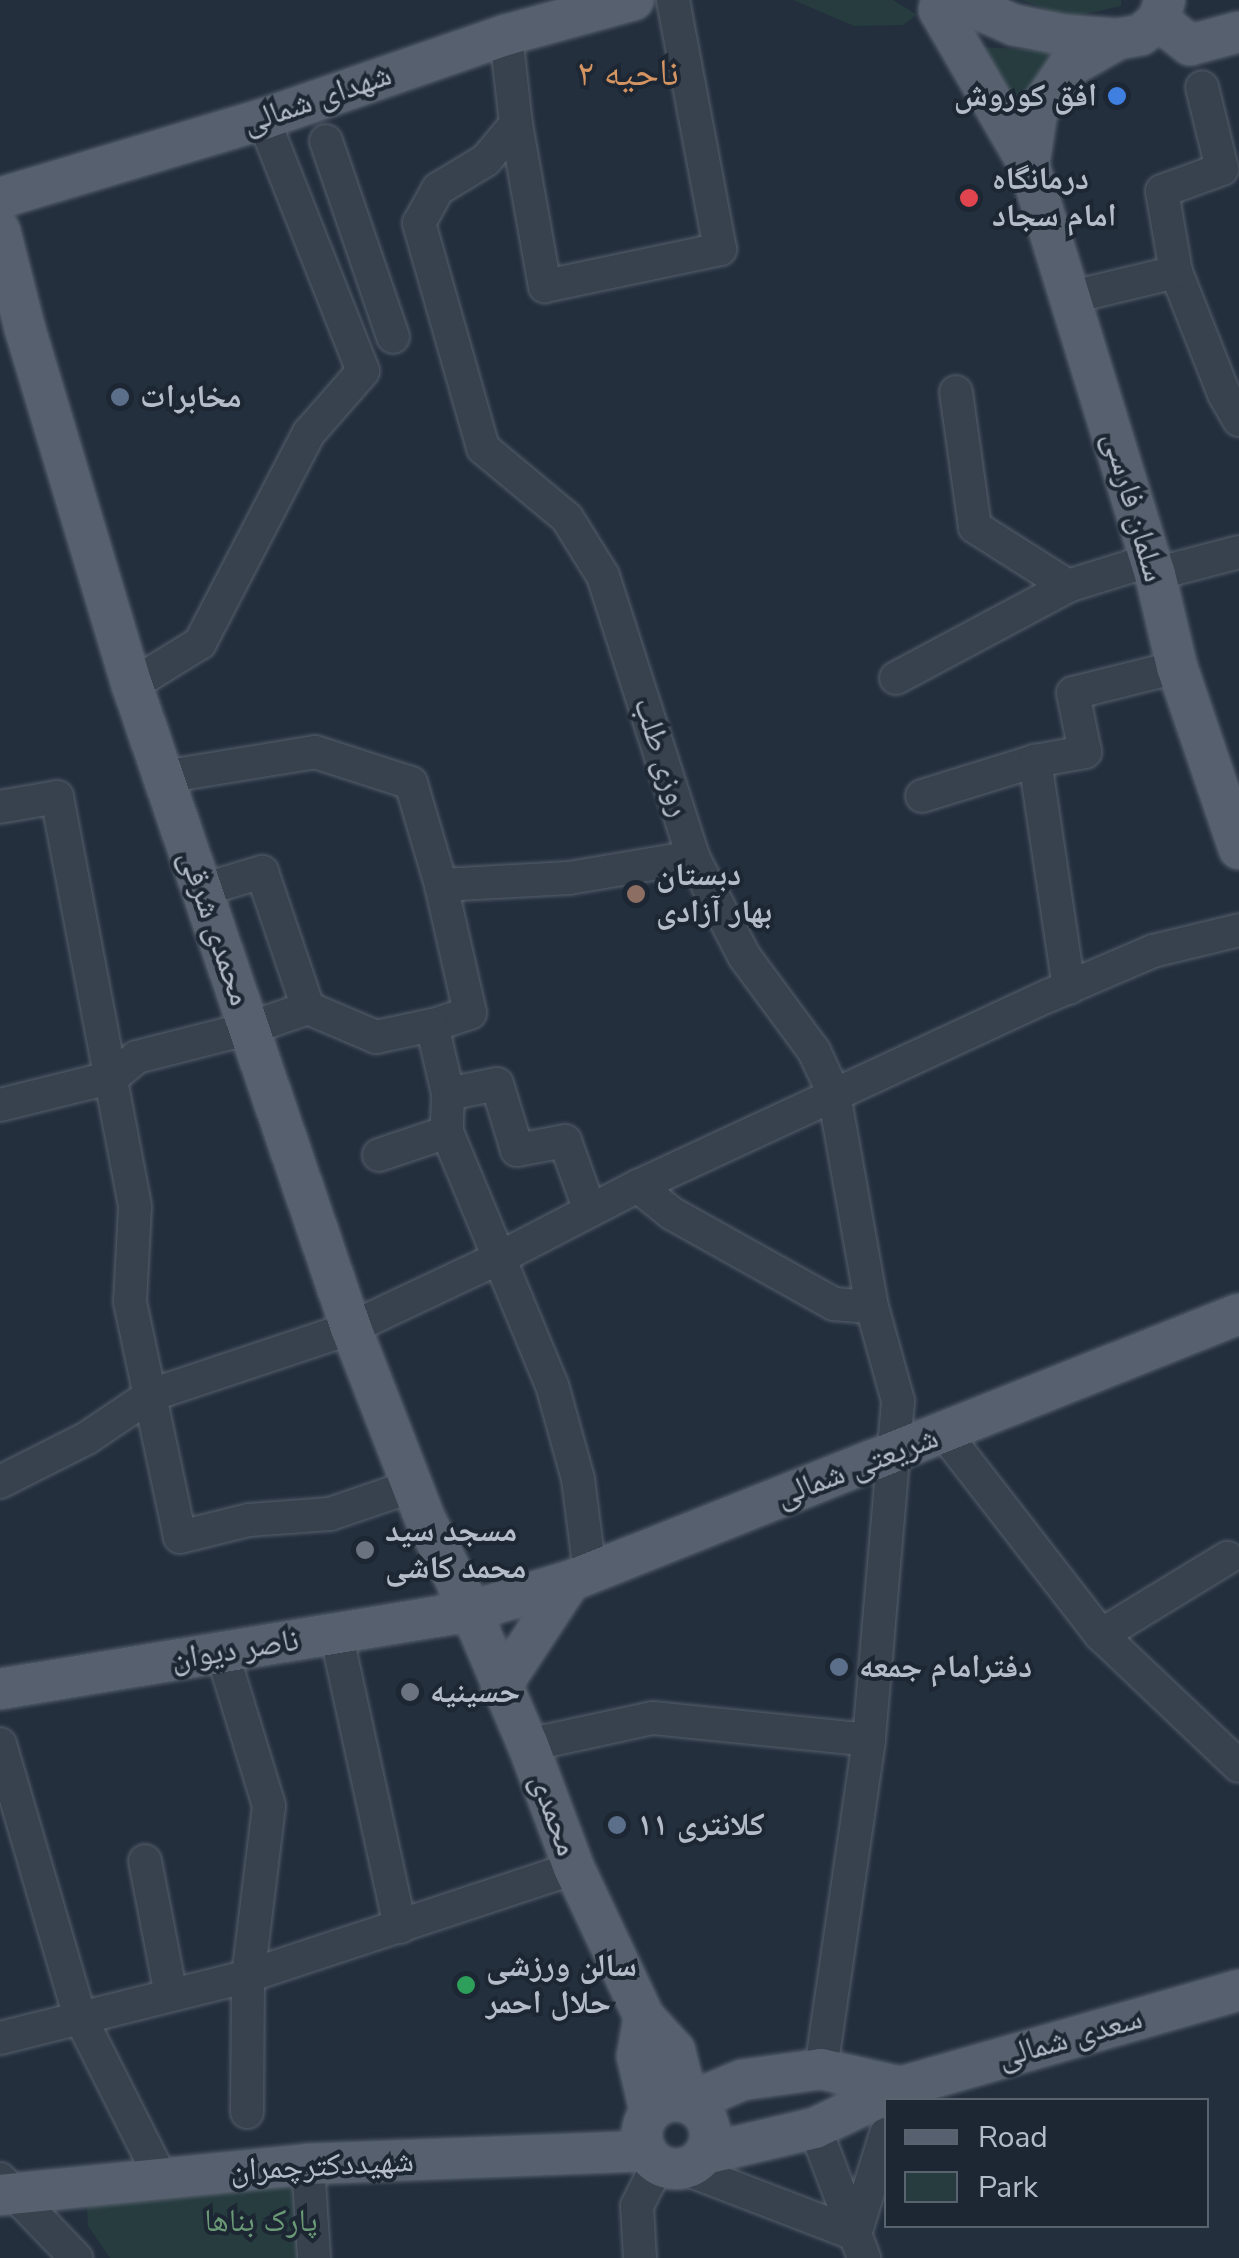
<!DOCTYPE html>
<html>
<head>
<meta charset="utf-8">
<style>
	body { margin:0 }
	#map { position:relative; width:1239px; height:2258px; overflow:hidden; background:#242f3e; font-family:"Nunito Sans","Noto Naskh Arabic",sans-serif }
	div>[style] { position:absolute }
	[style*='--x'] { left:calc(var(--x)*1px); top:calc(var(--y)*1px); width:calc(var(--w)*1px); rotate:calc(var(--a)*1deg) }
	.green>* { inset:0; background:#263c3f }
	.roads { filter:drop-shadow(0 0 2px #565f6c) drop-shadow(0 0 2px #565f6c) }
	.minor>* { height:32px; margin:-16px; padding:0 16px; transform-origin:16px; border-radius:16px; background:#38414e }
	.major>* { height:40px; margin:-20px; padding:0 20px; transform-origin:20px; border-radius:20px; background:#56606e }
	.major>.ring { margin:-20px; padding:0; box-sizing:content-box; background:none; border:40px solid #56606e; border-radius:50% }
	.dots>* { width:28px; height:28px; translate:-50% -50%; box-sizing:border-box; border:5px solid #1d2633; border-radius:50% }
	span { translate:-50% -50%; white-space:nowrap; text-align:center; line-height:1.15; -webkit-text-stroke:8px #1d2633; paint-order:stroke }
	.poi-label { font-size:32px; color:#b4bcc9; font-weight:700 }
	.right { translate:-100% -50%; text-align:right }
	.left { translate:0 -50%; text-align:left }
	.street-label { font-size:32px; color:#b4bcc9 }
	.park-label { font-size:32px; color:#6b9a76 }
	.quarter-label { font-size:38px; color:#d59563 }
	.legend { position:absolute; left:884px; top:2098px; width:325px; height:130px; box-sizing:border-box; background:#1d2633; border:2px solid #59626f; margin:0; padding:12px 18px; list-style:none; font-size:30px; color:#b4bcc9 }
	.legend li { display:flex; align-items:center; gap:20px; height:50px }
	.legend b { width:50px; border:2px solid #59626f }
</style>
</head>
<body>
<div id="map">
	<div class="green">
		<i style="clip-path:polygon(793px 0,893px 0,917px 15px,903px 25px,854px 26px)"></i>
		<i style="clip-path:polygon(1022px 0,1121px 0,1121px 6px,1068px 18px)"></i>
		<i style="clip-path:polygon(1075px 42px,1024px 119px,980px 47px,1036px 50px)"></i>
		<i style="clip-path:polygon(295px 2181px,300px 2258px,110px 2258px,88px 2226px,87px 2207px)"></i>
	</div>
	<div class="roads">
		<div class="minor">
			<i style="--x:506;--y:35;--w:90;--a:83.6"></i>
			<i style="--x:516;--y:124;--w:165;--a:79.9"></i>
			<i style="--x:545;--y:286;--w:179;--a:-11.9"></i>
			<i style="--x:720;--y:249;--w:253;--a:-100.7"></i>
			<i style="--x:516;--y:124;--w:47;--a:129.8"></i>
			<i style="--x:486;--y:160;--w:56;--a:148.9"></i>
			<i style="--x:438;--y:189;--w:39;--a:119"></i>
			<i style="--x:419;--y:223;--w:234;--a:74.1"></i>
			<i style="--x:483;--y:448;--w:109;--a:39.8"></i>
			<i style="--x:567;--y:518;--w:68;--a:58.2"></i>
			<i style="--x:603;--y:576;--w:295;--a:72.2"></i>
			<i style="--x:693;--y:857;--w:111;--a:62.7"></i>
			<i style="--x:744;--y:956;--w:118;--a:53.6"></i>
			<i style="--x:814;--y:1051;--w:47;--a:65.1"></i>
			<i style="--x:834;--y:1094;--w:216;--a:79.9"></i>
			<i style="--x:872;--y:1307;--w:98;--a:74.5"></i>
			<i style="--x:898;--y:1401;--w:340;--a:94.9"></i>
			<i style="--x:869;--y:1740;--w:332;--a:98.3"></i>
			<i style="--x:326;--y:141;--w:207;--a:71.1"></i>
			<i style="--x:1176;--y:272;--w:131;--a:68.5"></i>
			<i style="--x:1224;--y:394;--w:30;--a:60"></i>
			<i style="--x:1072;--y:297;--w:107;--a:-13.5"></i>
			<i style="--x:1176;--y:272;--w:82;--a:-99.8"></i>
			<i style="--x:1162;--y:191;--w:64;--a:-20.1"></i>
			<i style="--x:1222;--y:169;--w:84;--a:-103.7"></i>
			<i style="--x:956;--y:392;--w:136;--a:82"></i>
			<i style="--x:975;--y:527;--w:110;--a:32.4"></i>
			<i style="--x:1155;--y:574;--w:87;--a:-14.7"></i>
			<i style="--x:896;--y:678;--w:195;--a:-28.1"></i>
			<i style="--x:1068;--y:586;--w:87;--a:-17.4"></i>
			<i style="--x:132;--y:685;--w:80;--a:-31.7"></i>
			<i style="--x:200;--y:643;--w:237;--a:-62.6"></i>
			<i style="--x:309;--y:433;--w:82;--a:-48.9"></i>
			<i style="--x:363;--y:371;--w:271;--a:-111.6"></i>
			<i style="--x:163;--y:777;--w:154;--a:-9.3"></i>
			<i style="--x:315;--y:752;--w:101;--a:17.9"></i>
			<i style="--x:411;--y:783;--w:106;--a:73.6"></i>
			<i style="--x:441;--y:885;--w:128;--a:-3.1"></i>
			<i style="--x:569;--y:878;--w:126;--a:-9.6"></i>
			<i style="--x:922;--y:796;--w:118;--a:-17.2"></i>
			<i style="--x:0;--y:807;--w:58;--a:-10"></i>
			<i style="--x:57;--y:797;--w:417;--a:79.2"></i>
			<i style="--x:135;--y:1207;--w:95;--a:93"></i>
			<i style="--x:130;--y:1302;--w:240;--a:78"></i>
			<i style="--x:180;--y:1537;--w:71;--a:-13.8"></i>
			<i style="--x:249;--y:1520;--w:81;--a:-4.2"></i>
			<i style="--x:330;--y:1514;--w:90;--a:-18.8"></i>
			<i style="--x:441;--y:885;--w:131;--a:77.2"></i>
			<i style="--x:470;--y:1013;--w:40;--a:162"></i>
			<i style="--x:432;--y:1025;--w:71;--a:76.9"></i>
			<i style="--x:448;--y:1094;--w:38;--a:92"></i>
			<i style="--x:447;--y:1132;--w:274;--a:67.5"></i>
			<i style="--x:552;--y:1385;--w:98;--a:74.5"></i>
			<i style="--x:578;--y:1479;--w:95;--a:82.7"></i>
			<i style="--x:202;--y:890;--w:63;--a:-16.7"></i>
			<i style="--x:262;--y:872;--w:144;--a:71.3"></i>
			<i style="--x:1069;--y:988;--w:230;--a:-98.5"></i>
			<i style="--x:1035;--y:761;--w:51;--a:-10.2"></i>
			<i style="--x:1085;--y:752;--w:60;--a:-101.5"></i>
			<i style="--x:1073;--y:693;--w:107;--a:-14"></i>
			<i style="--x:448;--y:1094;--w:50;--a:-11.5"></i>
			<i style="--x:497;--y:1084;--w:69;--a:73.1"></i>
			<i style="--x:517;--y:1150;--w:49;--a:-10.6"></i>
			<i style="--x:565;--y:1141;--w:74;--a:70.3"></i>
			<i style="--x:0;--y:1105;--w:116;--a:-13.9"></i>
			<i style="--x:113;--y:1077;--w:31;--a:-40"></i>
			<i style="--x:137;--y:1057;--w:117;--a:-14.4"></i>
			<i style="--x:250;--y:1028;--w:61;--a:-19"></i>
			<i style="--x:308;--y:1008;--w:74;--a:23.1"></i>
			<i style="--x:376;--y:1037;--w:57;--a:-12.1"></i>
			<i style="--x:379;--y:1155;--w:72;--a:-18.7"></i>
			<i style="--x:638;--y:1186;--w:43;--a:39.3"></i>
			<i style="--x:671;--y:1213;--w:187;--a:29.2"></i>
			<i style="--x:834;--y:1304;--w:38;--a:5"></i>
			<i style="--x:945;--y:1434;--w:254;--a:52.2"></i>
			<i style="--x:1101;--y:1635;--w:190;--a:43.5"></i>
			<i style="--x:0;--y:1482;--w:97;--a:-26.8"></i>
			<i style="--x:87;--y:1438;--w:77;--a:-33.9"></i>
			<i style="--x:151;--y:1395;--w:211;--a:-18.5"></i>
			<i style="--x:351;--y:1328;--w:161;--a:-25.3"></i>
			<i style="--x:497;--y:1259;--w:159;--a:-27.4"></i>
			<i style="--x:638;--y:1186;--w:452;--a:-24.9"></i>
			<i style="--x:1048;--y:996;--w:114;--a:-23.2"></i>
			<i style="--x:1153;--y:951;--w:89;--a:-13.7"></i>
			<i style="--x:336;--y:1633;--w:301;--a:77.7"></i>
			<i style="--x:1101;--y:1635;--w:148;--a:-31.4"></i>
			<i style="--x:222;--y:1652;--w:161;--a:73"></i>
			<i style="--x:269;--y:1806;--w:171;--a:97"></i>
			<i style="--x:248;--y:1976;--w:136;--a:90.4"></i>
			<i style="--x:0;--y:1744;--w:284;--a:73.7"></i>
			<i style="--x:80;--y:2017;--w:178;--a:63.3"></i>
			<i style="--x:528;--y:1745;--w:128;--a:-12.2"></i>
			<i style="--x:653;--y:1718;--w:217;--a:5.8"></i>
			<i style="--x:145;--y:1861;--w:136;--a:79"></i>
			<i style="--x:0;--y:2038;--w:256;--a:-14"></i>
			<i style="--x:248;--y:1976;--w:343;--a:-18.3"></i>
			<i style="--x:815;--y:2128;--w:139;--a:69.3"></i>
			<i style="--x:308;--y:2164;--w:94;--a:86.3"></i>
			<i style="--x:683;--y:2168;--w:184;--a:21"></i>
			<i style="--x:0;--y:2179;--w:110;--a:46.1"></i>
			<i style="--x:855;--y:2234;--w:105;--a:-72.8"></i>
			<i style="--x:640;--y:2258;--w:52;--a:-93.3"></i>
			<i style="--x:637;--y:2206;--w:47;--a:-63.4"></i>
		</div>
		<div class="major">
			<i style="--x:941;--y:0;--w:10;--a:101"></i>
			<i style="--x:939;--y:10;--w:179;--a:59.9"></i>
			<i style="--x:1029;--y:165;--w:428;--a:72.9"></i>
			<i style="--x:1155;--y:574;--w:96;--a:76.7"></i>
			<i style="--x:1177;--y:667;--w:192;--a:71.2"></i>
			<i style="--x:958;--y:0;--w:61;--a:24.1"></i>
			<i style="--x:1014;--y:25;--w:52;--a:11.1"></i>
			<i style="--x:1065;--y:35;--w:53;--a:4.3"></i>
			<i style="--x:1118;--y:39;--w:23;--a:-10"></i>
			<i style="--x:1141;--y:35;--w:23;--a:-41"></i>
			<i style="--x:1158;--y:20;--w:21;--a:-71"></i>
			<i style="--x:1158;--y:20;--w:41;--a:38"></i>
			<i style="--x:1190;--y:45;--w:51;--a:-14.9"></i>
			<i style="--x:1029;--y:165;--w:54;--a:-81.4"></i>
			<i style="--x:1037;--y:112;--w:53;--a:-55.7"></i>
			<i style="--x:1067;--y:68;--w:59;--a:-29.6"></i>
			<i style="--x:0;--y:198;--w:275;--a:-16.7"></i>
			<i style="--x:263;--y:119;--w:257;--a:-19.1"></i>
			<i style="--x:506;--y:35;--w:132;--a:-15.4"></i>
			<i style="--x:0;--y:231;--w:101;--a:75.7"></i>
			<i style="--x:25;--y:329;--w:372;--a:73.3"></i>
			<i style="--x:132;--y:685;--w:679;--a:71.19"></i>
			<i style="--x:351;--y:1328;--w:207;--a:68.8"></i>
			<i style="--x:426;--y:1521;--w:101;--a:63.4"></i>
			<i style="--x:471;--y:1611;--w:146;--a:67"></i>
			<i style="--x:528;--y:1745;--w:131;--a:69.5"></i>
			<i style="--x:574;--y:1868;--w:165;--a:64.8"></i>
			<i style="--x:644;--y:2017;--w:46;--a:47.6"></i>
			<i style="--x:675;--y:2051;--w:54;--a:76"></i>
			<i style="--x:688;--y:2103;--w:59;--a:-23.1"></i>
			<i style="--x:742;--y:2080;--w:80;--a:-7.9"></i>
			<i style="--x:821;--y:2069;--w:82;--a:12.7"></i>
			<i style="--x:501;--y:1686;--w:126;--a:-56.7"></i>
			<i style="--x:0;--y:1689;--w:477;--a:-9.4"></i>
			<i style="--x:471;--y:1611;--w:103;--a:-16.9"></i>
			<i style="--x:570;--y:1581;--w:720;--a:-21.76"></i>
			<i style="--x:644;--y:2017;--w:40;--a:100"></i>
			<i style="--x:637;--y:2056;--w:57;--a:76.9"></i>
			<i class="ring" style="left:642px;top:2101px;width:28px;height:28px"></i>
			<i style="--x:705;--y:2154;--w:113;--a:-13.3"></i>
			<i style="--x:815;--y:2128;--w:95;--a:-25.5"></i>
			<i style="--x:901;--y:2087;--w:352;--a:-16"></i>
			<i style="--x:0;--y:2195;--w:310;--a:-5.7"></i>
			<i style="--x:308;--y:2164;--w:338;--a:-2.2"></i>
		</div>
	</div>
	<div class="dots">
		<i style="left:1117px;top:96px;background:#3f7fe0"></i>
		<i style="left:969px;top:198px;background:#e0444e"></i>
		<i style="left:120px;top:397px;background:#5c6f8a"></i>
		<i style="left:636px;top:894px;background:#8d6e63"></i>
		<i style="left:365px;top:1550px;background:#6b7280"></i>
		<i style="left:839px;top:1667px;background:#5c6f8a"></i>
		<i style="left:410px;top:1692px;background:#6b7280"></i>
		<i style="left:617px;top:1825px;background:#5c6f8a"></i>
		<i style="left:466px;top:1985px;background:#2e9e5b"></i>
	</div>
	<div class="poi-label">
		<span class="right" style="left:1097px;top:96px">افق کوروش</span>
		<span class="left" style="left:992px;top:198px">درمانگاه<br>امام سجاد</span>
		<span class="left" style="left:140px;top:397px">مخابرات</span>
		<span class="left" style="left:656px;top:894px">دبستان<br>بهار آزادی</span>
		<span class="left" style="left:385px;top:1550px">مسجد سید<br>محمد کاشی</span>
		<span class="left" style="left:859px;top:1667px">دفترامام جمعه</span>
		<span class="left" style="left:430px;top:1692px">حسینیه</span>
		<span class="left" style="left:637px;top:1825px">کلانتری ۱۱</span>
		<span class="left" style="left:486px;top:1985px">سالن ورزشی<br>حلال احمر</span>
	</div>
	<div class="street-label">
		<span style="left:317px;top:99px;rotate:-19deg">شهدای شمالی</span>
		<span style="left:1134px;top:507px;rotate:74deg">سلمان فارسی</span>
		<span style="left:662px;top:757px;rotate:72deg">روزی طلب</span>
		<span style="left:215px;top:928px;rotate:71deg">محمدی شرقی</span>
		<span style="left:857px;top:1467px;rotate:-21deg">شریعتی شمالی</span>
		<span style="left:235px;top:1650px;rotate:-9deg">ناصر دیوان</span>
		<span style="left:554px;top:1815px;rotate:70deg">محمدی</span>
		<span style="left:1070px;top:2038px;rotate:-16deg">سعدی شمالی</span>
		<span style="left:322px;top:2166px;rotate:-3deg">شهیددکترچمران</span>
	</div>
	<div class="park-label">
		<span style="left:261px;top:2221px">پارک بناها</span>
	</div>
	<div class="quarter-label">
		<span style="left:628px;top:73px">ناحیه ۲</span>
	</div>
	<ul class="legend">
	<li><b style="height:12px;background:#56606e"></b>Road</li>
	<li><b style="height:28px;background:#263c3f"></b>Park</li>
	</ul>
</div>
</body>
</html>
